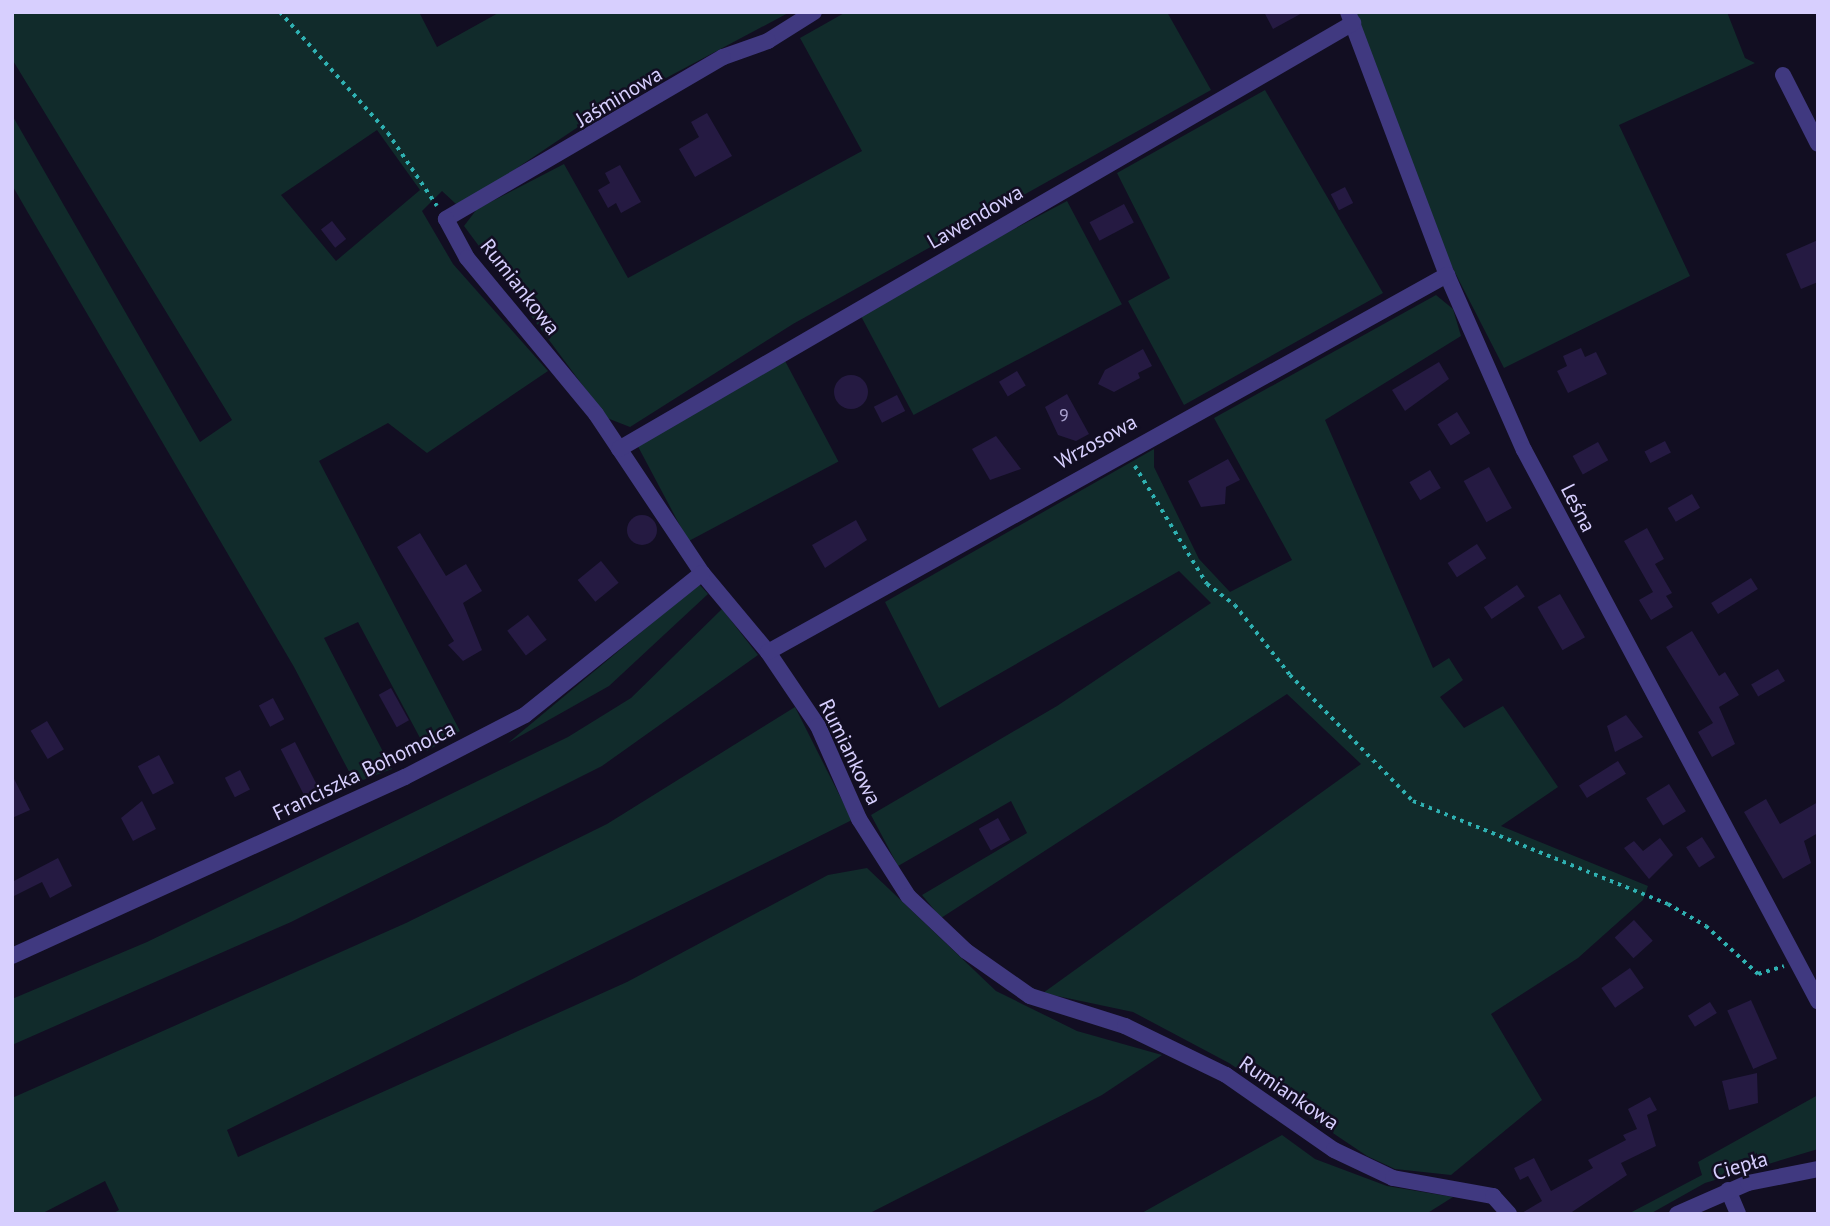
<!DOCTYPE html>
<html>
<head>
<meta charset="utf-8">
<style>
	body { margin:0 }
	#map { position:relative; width:1830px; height:1226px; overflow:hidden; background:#120e22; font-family:"PT Sans",sans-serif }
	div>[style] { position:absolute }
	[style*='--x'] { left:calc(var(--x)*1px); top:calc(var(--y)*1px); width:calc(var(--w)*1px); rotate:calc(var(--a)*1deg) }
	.green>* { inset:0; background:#112b2b; transform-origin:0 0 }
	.building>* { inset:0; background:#251a42; transform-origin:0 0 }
	.round { border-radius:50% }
	.path>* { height:3.5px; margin-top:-1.75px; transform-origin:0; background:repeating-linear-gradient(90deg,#2fb1b2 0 3.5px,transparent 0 8.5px) }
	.minor>* { height:16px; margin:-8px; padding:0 8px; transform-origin:8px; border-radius:8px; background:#403980 }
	span { translate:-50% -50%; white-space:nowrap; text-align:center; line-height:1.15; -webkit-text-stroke:5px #120e22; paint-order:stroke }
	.number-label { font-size:18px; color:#aaa2cf }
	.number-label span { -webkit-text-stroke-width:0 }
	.street-label { font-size:21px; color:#d7cffe }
	.frame { position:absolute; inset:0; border:14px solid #d7cffe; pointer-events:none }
</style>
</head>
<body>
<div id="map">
	<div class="green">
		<i style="clip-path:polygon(evenodd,12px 12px,419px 12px,437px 47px,500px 12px,790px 12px,593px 117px,490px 186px,456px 204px,442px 191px,422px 211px,453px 264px,548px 371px,427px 453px,388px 423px,319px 461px,460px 731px,427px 751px,358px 622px,324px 638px,392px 769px,355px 783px,294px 667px,27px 211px,12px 185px,12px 115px,200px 442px,232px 420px,12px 59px,12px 12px,377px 130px,420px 190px,336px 261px,281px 195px,377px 130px)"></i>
		<i style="clip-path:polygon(846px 12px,1167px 12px,1211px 90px,793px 324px,630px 427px,607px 418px,464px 226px,477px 209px,564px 164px,628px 278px,862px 151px,800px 38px)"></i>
		<i style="clip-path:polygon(1352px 12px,1727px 12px,1745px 58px,1755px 63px,1619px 125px,1690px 276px,1504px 368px,1446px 255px)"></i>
		<i style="clip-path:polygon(1265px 90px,1383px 293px,1184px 405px,1128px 301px,1170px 278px,1117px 173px)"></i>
		<i style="left:1067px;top:201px;width:117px;height:236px;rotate:62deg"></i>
		<i style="clip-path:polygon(1436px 295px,1453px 309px,1461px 336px,1325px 420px,1433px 668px,1449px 658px,1463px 680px,1440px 697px,1464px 728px,1503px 706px,1558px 787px,1501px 826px,1648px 886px,1643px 900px,1578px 958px,1491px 1014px,1542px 1100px,1451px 1175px,1395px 1169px,1367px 1156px,1229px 1063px,1133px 1012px,1043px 993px,1361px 764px,1287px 694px,941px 918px,922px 895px,1027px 833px,1011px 801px,898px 866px,871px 815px,1057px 706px,1211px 603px,1179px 571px,939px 708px,885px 602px,1154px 449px,1154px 467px,1199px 559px,1230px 592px,1292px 560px,1214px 418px)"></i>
		<i style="left:784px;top:359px;width:116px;height:170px;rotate:62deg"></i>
		<i style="clip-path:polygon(699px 584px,708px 594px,609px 686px,508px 743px)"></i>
		<i style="clip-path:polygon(722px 609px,758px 655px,602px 766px,291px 922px,12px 1045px,12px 999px,147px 942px,568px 737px,631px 698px)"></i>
		<i style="clip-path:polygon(795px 707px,852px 820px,227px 1130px,238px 1157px,627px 982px,828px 875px,867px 868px,996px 991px,1077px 1031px,1162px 1055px,1102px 1095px,868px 1214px,112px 1214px,119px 1210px,105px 1181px,41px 1214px,12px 1214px,12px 1098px,406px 923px,607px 824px)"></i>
		<i style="clip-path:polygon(1818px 1095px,1818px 1149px,1705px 1183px,1650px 1214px,1628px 1214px,1702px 1175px,1698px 1162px)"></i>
		<i style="clip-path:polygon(1282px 1135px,1315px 1159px,1387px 1186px,1453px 1197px,1426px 1214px,1140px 1214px)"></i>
	</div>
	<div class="building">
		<i style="clip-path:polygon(1264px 12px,1304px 12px,1273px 29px)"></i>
		<i style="clip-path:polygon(707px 113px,732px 156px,695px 177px,679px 149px,699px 137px,691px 122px)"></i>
		<i style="clip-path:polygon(620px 165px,641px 202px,621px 213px,616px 203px,608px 208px,598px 190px,610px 183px,605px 173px)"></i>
		<i style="left:1345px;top:187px;width:18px;height:16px;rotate:63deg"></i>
		<i style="left:1124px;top:204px;width:21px;height:39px;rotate:62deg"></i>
		<i style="left:332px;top:221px;width:23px;height:14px;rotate:52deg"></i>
		<i style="clip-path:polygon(1818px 240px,1818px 282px,1801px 289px,1786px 254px)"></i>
		<i style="clip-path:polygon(1581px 348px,1585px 357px,1596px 352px,1607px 374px,1568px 393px,1557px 371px,1567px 366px,1563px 356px)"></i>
		<i style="clip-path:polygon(1143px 349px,1152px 366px,1138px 373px,1140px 378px,1114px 392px,1098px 384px,1105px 370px)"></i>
		<i style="clip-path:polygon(1439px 362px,1449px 379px,1405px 411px,1392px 390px)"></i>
		<i style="left:1017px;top:371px;width:17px;height:21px;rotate:59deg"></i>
		<i class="round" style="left:834px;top:375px;width:34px;height:34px"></i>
		<i style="clip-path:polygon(1067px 394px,1089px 434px,1076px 441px,1058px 435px,1045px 407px)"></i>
		<i style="left:897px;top:395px;width:18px;height:26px;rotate:63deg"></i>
		<i style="left:1457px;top:412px;width:25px;height:23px;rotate:58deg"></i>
		<i style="clip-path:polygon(996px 436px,1021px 469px,990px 480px,972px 449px)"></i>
		<i style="left:1665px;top:441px;width:13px;height:23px;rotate:63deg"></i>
		<i style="left:1598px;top:442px;width:21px;height:29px;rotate:61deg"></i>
		<i style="clip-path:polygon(1228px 459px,1240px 480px,1226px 487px,1225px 504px,1201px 507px,1188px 481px)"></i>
		<i style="left:1489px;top:467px;width:47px;height:29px;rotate:61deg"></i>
		<i style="left:1430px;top:470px;width:21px;height:24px;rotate:59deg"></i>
		<i style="left:1692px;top:494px;width:16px;height:28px;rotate:60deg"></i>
		<i class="round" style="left:627px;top:515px;width:30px;height:30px"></i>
		<i style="clip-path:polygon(856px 520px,867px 540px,825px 568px,812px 545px)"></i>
		<i style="clip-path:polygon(1647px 528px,1664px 559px,1655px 564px,1672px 593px,1666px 596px,1673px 607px,1651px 620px,1639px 600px,1653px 592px,1624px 541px)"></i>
		<i style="clip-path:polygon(420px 533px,446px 576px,466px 564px,482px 591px,463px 603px,482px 650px,463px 661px,448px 645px,454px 641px,397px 547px)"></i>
		<i style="left:1477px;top:544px;width:17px;height:35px;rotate:57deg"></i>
		<i style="left:601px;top:561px;width:28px;height:30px;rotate:51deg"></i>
		<i style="left:1751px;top:578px;width:13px;height:47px;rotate:58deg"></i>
		<i style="left:1517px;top:585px;width:14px;height:40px;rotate:56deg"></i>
		<i style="left:1560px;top:594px;width:50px;height:26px;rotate:60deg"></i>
		<i style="left:528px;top:615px;width:31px;height:26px;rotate:53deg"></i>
		<i style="clip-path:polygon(1692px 631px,1719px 676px,1725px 672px,1739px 695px,1719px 707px,1735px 744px,1712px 757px,1698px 732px,1713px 723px,1666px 647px)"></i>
		<i style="left:1778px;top:669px;width:14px;height:31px;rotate:60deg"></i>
		<i style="left:391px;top:688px;width:37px;height:14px;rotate:61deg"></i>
		<i style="left:273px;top:698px;width:24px;height:16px;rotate:62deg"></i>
		<i style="clip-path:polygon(1626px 715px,1643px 737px,1615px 752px,1607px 726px)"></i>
		<i style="left:47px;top:721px;width:33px;height:19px;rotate:59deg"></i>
		<i style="left:295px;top:742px;width:54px;height:16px;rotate:63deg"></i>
		<i style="left:159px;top:755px;width:32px;height:24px;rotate:62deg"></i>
		<i style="left:1618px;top:761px;width:15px;height:46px;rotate:58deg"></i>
		<i style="left:240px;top:770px;width:22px;height:17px;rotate:63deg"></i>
		<i style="clip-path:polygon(12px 775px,30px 810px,12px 818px)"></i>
		<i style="left:1669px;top:784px;width:32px;height:27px;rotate:58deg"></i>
		<i style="clip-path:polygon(1766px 799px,1780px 824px,1818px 802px,1818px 833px,1804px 841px,1811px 863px,1783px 879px,1744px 812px)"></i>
		<i style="clip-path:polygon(142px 801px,156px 829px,133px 841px,121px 818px)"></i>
		<i style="left:998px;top:818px;width:25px;height:22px;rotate:61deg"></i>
		<i style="left:1702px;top:837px;width:24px;height:19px;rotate:57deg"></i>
		<i style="clip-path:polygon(1660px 838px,1673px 855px,1649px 879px,1624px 848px,1634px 841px,1643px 851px)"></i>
		<i style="clip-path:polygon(58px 858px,72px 886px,50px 898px,42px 882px,12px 897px,12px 882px)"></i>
		<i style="left:1634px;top:920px;width:28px;height:26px;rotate:48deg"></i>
		<i style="left:1630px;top:968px;width:24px;height:35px;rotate:55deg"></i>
		<i style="left:1751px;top:1000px;width:64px;height:26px;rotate:66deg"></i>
		<i style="left:1710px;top:1002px;width:13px;height:26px;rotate:58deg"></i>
		<i style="clip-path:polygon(1757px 1073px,1758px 1103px,1729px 1110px,1722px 1081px)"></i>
		<i style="clip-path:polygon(1650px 1097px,1657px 1110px,1647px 1115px,1656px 1146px,1621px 1163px,1627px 1175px,1569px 1214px,1520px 1214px,1542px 1201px,1528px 1176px,1520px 1180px,1514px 1168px,1534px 1158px,1551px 1191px,1593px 1168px,1588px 1160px,1626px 1140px,1623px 1135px,1637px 1129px,1628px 1109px)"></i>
	</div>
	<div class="path">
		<i style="--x:280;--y:12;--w:162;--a:48.2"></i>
		<i style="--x:388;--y:133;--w:88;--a:56.1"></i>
		<i style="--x:1135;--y:466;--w:138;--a:58.6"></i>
		<i style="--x:1207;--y:584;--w:35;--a:37"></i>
		<i style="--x:1235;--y:605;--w:89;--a:51.8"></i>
		<i style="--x:1290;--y:675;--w:176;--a:45.7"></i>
		<i style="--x:1413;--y:801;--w:275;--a:22"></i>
		<i style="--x:1668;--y:904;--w:44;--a:30.1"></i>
		<i style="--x:1706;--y:926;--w:71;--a:42.7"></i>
		<i style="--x:1758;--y:974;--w:27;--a:-17"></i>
	</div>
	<div class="minor">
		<i style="--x:814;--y:12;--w:54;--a:147.8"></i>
		<i style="--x:768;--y:41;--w:48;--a:160.4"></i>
		<i style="--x:723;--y:57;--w:321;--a:149.7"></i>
		<i style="--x:446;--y:219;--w:44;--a:61.7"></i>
		<i style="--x:467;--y:258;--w:202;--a:50.4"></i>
		<i style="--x:596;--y:414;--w:191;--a:56.3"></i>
		<i style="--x:702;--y:573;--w:103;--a:50.1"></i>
		<i style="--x:768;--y:652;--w:89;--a:56"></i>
		<i style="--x:818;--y:726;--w:102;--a:66.2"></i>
		<i style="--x:859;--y:819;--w:91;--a:57.5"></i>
		<i style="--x:908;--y:896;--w:80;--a:43.5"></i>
		<i style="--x:966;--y:951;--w:78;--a:35.1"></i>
		<i style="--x:1030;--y:996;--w:100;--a:17.5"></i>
		<i style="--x:1125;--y:1026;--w:112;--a:25.9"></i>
		<i style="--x:1226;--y:1075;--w:131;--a:34.8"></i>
		<i style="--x:1334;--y:1150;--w:65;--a:25.4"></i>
		<i style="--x:1393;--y:1178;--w:102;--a:10.2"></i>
		<i style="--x:1493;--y:1196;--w:24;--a:48"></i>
		<i style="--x:1348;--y:12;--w:281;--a:69.4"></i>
		<i style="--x:1447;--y:275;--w:191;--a:66.3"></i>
		<i style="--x:1524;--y:450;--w:625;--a:61.92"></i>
		<i style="--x:1783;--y:75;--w:77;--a:63.1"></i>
		<i style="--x:619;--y:449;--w:849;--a:-30.13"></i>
		<i style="--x:768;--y:652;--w:777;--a:-29.04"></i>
		<i style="--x:12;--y:956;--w:432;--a:-24.5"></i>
		<i style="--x:405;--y:777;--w:135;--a:-27.3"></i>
		<i style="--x:525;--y:715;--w:227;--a:-38.7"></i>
		<i style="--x:1728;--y:1190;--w:26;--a:67"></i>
		<i style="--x:1677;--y:1214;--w:77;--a:-23.6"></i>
		<i style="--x:1748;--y:1183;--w:71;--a:-11.3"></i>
	</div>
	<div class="number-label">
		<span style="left:1064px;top:415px">9</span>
	</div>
	<div class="street-label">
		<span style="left:619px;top:97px;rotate:-31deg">Jaśminowa</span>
		<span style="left:975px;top:217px;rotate:-30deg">Lawendowa</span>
		<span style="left:520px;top:287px;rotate:52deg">Rumiankowa</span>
		<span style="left:1096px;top:442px;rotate:-29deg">Wrzosowa</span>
		<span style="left:1578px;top:508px;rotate:63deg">Leśna</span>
		<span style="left:850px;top:752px;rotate:64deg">Rumiankowa</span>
		<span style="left:364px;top:771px;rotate:-26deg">Franciszka Bohomolca</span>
		<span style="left:1289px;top:1093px;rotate:34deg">Rumiankowa</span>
		<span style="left:1740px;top:1166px;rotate:-16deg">Ciepła</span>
	</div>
	<div class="frame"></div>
</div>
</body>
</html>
